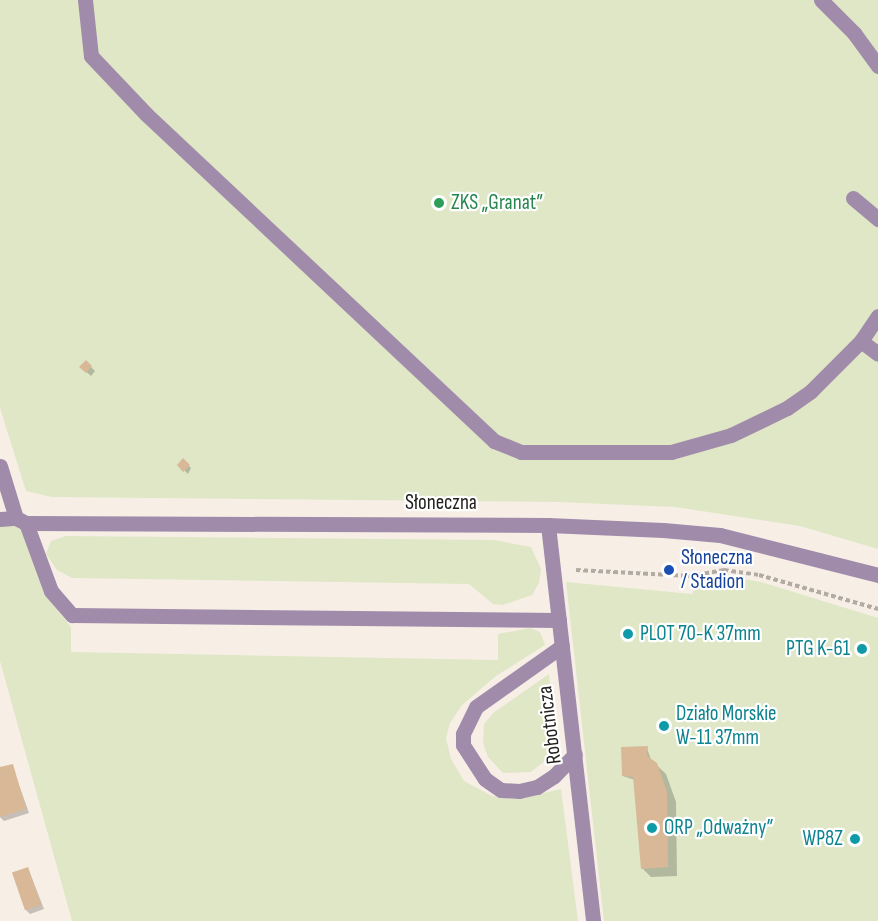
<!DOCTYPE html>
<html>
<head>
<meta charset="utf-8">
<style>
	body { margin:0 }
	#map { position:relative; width:878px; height:921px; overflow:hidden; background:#f7efe6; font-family:"Sofia Sans Condensed",sans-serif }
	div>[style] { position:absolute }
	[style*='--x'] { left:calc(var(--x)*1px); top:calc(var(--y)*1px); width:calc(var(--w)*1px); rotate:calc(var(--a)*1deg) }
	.green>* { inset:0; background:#dfe7c6 }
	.shadow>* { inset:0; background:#0003 }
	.building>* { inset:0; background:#d9b897; transform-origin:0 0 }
	.path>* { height:4px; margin-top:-2px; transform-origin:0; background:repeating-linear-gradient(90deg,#b1aba3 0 4.5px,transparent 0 7.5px) }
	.minor>* { height:15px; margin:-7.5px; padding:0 7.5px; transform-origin:7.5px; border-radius:7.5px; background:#a18bab }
	.dots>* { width:16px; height:16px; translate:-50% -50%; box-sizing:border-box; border:3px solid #fff; border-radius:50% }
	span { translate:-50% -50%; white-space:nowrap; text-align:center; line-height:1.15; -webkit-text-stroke:4.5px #fff; paint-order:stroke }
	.leisure-label { font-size:21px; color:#27864d }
	.left { translate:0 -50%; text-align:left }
	.street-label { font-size:21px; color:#24211d }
	.transit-label { font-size:21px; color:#164399 }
	.culture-label { font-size:21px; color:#0d838f }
	.right { translate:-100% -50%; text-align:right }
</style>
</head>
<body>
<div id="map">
	<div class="green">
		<i style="clip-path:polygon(0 0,878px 0,878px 549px,800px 526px,675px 507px,559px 502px,52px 497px,26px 491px,0 408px)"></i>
		<i style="clip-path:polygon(0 523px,26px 523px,48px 598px,71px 627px,71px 652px,498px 660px,498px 634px,530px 628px,540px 632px,545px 645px,496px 676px,462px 705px,450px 723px,446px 738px,451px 759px,464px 781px,492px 796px,517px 799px,561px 789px,578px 921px,72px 921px,0 661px)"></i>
		<i style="clip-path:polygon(66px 536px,494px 540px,531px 547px,541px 569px,539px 583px,532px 595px,503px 605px,493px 604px,469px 584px,72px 578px,57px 570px,46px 554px,51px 541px)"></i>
		<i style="clip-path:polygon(727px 576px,761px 582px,878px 618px,878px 921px,604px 921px,566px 582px,692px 594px,698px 582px)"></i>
		<i style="clip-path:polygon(549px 674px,555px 745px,551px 756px,531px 772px,503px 773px,488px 757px,483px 743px,484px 724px,493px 713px)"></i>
	</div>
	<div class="shadow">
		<i style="clip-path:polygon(86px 362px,95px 371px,91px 376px,81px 367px)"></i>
		<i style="clip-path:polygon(183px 461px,191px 468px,188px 474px,179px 465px)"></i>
		<i style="clip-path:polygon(647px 748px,651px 760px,666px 774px,676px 802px,677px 876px,651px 877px,642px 868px,635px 780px,623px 776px)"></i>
		<i style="clip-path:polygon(12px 765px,29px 813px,4px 821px,0 817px,0 769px)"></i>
		<i style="clip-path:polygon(28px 868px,44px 909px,30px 914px,25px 909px)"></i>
	</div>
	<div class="building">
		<i style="clip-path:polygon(86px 360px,92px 366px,86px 373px,79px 367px)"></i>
		<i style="clip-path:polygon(183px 458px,190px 465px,183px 472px,177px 465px)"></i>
		<i style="clip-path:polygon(648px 746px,647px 756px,657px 763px,667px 792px,668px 867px,641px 869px,633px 777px,622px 776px,621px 747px)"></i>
		<i style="clip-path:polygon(13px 764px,26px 809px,0 817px,0 767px)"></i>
		<i style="left:28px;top:867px;width:40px;height:17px;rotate:71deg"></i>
	</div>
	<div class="path">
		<i style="--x:576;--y:570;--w:114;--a:3"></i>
		<i style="--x:690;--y:576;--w:35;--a:-10"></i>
		<i style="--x:724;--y:570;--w:35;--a:8"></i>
		<i style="--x:759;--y:575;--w:124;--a:15.9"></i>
	</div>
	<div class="minor">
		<i style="--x:85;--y:0;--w:56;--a:83.9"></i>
		<i style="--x:91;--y:56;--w:80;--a:46.5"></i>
		<i style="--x:146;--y:114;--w:478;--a:43.2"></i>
		<i style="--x:494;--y:441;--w:29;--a:22"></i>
		<i style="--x:521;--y:452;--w:150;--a:0"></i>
		<i style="--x:671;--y:452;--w:62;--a:-15.8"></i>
		<i style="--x:731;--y:435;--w:62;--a:-25.7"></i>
		<i style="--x:787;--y:408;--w:29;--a:-35"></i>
		<i style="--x:811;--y:391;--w:71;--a:-45"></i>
		<i style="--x:861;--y:341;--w:21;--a:37"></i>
		<i style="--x:821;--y:0;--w:47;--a:45"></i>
		<i style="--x:854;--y:33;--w:41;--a:54"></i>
		<i style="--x:853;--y:198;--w:33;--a:40"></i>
		<i style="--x:861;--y:341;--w:30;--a:-56"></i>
		<i style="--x:0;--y:466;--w:54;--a:72.9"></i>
		<i style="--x:0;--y:519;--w:16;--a:-4"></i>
		<i style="--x:16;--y:518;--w:11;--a:27"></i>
		<i style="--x:26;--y:523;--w:522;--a:0.22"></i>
		<i style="--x:548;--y:525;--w:115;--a:2.5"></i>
		<i style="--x:663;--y:530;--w:57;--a:5"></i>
		<i style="--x:720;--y:535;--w:163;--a:14.2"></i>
		<i style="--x:26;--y:523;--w:72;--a:69.8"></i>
		<i style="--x:51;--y:591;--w:32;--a:49"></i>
		<i style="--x:72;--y:615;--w:487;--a:0.6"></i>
		<i style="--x:548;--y:525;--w:399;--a:83.5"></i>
		<i style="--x:562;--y:646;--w:105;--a:144.7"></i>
		<i style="--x:476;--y:707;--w:30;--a:116"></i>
		<i style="--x:463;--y:734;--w:11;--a:90"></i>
		<i style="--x:463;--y:745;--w:40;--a:57.1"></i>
		<i style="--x:485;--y:779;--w:19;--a:35"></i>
		<i style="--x:501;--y:790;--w:18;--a:3"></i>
		<i style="--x:519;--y:791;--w:18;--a:-13"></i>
		<i style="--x:537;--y:787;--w:20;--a:-33"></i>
		<i style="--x:554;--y:776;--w:30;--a:-46"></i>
	</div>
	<div class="dots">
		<i style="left:439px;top:203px;background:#2e9e5b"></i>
		<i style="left:669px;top:570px;background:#1a4fb4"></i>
		<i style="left:628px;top:634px;background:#0f9aa8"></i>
		<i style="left:862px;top:649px;background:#0f9aa8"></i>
		<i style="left:664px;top:726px;background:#0f9aa8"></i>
		<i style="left:652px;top:828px;background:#0f9aa8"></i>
		<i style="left:855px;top:839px;background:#0f9aa8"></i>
	</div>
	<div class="leisure-label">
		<span class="left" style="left:451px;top:203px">ZKS „Granat”</span>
	</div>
	<div class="street-label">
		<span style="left:441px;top:503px">Słoneczna</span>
		<span style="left:550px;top:725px;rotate:-97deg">Robotnicza</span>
	</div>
	<div class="transit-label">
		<span class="left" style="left:681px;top:570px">Słoneczna<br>/ Stadion</span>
	</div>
	<div class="culture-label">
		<span class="left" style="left:640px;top:634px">PLOT 70-K 37mm</span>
		<span class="right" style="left:850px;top:649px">PTG K-61</span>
		<span class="left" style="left:676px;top:726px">Działo Morskie<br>W-11 37mm</span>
		<span class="left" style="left:664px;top:828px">ORP „Odważny”</span>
		<span class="right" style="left:843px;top:839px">WP8Z</span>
	</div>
</div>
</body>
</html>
